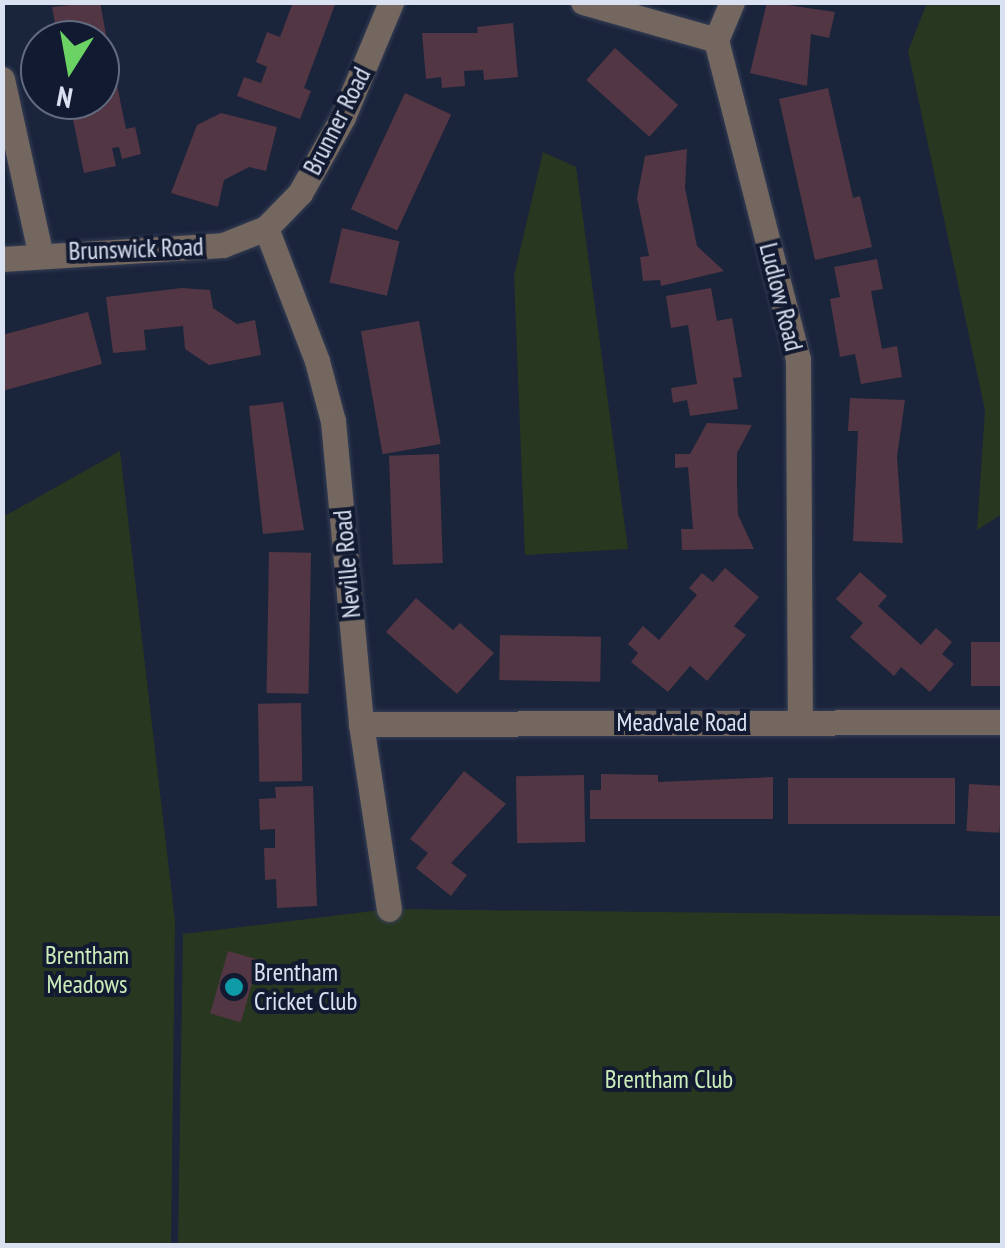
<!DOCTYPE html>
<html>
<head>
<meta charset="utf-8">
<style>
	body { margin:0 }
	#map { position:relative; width:1005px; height:1248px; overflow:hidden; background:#1a243b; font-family:"PT Sans Narrow",sans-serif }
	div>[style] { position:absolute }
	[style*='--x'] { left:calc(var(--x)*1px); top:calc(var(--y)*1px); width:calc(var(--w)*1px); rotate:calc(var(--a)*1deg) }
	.green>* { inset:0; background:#28371f }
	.building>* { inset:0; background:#533643; transform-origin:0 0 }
	.roads { filter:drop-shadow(0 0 2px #353e54) drop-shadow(0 0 2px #353e54) }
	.minor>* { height:25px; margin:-12.5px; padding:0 12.5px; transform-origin:12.5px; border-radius:12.5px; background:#74675f }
	.dots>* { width:28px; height:28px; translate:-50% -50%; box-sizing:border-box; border:5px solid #111a31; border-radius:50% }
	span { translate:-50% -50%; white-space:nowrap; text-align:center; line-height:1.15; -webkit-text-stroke:8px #111a31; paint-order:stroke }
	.street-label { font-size:25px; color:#dae1f1 }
	.park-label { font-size:25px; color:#cbecb9 }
	.poi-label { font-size:25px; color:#dae1f1 }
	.left { translate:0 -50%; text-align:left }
	.frame { position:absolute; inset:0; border:5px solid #dae1f1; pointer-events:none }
	.north { position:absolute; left:20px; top:20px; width:100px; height:100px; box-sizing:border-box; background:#111a31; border:2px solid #616a7e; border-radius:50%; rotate:191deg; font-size:28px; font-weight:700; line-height:40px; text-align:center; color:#dae1f1 }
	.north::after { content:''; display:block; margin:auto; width:35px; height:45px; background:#6bd363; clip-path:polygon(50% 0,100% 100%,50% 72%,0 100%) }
</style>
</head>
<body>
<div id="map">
	<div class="green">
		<i style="clip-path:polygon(927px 3px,1002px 3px,1002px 514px,977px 530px,985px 410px,908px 51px)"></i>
		<i style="clip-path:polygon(543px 152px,576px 167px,628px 549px,525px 555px,514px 276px)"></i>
		<i style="clip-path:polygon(120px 451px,175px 921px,171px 1245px,3px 1245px,3px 517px)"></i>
		<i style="clip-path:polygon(389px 909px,1002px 916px,1002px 1245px,178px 1246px,183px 934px)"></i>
	</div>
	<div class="building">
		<i style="clip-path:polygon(100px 2px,111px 62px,104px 62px,108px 87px,117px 85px,126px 129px,135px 127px,141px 154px,122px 159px,119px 147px,112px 148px,116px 166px,84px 173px,69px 100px,100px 100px,100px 40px,58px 40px,52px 7px)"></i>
		<i style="clip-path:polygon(285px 2px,336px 2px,304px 88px,311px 91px,300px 119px,237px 96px,244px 77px,261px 83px,267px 67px,256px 62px,267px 32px,280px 37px,292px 5px)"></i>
		<i style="clip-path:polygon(767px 2px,835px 12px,829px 38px,811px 34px,807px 86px,750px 73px)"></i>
		<i style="clip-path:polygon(513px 23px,518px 77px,484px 80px,483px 70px,464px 71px,465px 86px,442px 88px,441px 77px,426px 79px,422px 33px,478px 33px,477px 27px)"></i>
		<i style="left:615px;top:48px;width:85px;height:43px;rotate:42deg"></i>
		<i style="clip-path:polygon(828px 88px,853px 198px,860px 196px,872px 247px,815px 260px,779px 99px)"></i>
		<i style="left:405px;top:93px;width:51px;height:128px;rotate:25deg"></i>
		<i style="clip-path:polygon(221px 113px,277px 127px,266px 171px,249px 167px,224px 180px,218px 207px,171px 193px,197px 125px)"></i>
		<i style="clip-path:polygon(687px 149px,685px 188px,697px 246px,724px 271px,661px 286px,660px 280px,643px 281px,640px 257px,649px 256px,637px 198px,645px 156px)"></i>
		<i style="left:342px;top:228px;width:59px;height:56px;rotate:13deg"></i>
		<i style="clip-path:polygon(877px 259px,883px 289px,871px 291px,882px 349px,897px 346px,902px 377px,861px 384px,855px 354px,840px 357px,830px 299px,840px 297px,834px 267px)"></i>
		<i style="clip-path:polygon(182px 288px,210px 290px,213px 308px,237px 324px,255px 320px,261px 355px,209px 365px,185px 349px,183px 326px,144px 330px,146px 350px,113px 353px,106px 297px)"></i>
		<i style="clip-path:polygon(711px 288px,717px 321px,732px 318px,742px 377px,733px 378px,738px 409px,690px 416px,687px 400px,673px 403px,671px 388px,697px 384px,688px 325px,671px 328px,666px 296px)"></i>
		<i style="clip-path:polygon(88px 312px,102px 364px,2px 391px,2px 335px)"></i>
		<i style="left:419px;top:321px;width:125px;height:59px;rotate:80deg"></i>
		<i style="clip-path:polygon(850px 398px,905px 400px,897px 457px,903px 543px,853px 541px,858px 431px,848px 431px)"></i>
		<i style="clip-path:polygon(283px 402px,304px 530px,263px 534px,249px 406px)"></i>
		<i style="clip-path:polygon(707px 423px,752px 425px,737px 453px,737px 485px,738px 515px,754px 549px,682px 550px,681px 529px,693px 529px,688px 467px,675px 468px,675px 454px,690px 454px)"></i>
		<i style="left:439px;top:454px;width:109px;height:50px;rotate:88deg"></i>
		<i style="left:269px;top:552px;width:42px;height:141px;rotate:1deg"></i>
		<i style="clip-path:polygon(725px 568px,759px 597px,734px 626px,746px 635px,707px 681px,690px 666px,668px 692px,631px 662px,638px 653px,628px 644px,643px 626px,659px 640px,697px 595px,689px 588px,702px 573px,713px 582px)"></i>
		<i style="clip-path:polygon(860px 572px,887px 596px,878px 606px,921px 645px,936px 628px,952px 642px,942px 654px,954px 664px,930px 692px,901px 667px,894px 676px,850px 637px,863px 623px,836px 599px)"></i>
		<i style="clip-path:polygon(416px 598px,453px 630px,460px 623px,494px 653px,457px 694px,386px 632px)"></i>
		<i style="left:500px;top:635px;width:101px;height:45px;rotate:1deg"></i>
		<i style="left:971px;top:642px;width:31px;height:44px"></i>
		<i style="left:301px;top:703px;width:78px;height:43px;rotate:89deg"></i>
		<i style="clip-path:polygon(464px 771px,506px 804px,451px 863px,467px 875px,451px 896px,416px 868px,428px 853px,410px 839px)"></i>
		<i style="clip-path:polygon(601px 774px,658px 775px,658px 782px,773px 777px,773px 819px,590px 819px,590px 790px,601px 790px)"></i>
		<i style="left:584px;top:775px;width:67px;height:68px;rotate:89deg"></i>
		<i style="left:788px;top:778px;width:167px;height:46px"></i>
		<i style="left:969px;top:784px;width:33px;height:47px;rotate:3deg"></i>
		<i style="clip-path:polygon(313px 786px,317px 906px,277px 908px,276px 879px,265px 880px,264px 848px,275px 848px,275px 829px,260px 830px,259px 799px,276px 798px,275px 787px)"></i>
		<i style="left:228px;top:951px;width:32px;height:65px;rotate:16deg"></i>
	</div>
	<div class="roads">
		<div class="minor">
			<i style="--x:583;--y:2;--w:138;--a:15.9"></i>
			<i style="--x:732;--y:2;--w:41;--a:112.8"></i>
			<i style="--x:716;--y:40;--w:329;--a:75.6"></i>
			<i style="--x:798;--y:359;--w:362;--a:89.7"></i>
			<i style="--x:2;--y:79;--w:177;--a:77.6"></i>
			<i style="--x:266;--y:228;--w:142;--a:69"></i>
			<i style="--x:317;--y:361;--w:62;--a:75.1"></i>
			<i style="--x:333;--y:421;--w:304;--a:84.7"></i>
			<i style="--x:361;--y:724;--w:187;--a:81.4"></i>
			<i style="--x:2;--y:259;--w:221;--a:-3.6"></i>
			<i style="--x:223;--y:245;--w:46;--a:-21.6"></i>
			<i style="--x:266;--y:228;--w:49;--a:-45.8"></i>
			<i style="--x:300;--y:193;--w:87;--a:-60.5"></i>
			<i style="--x:343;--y:117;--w:125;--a:-67.3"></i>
			<i style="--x:361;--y:724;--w:641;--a:-0.18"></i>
		</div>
	</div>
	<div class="dots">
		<i style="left:234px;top:987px;background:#0f9aa8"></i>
	</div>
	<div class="street-label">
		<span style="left:337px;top:121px;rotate:-63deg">Brunner Road</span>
		<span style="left:136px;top:249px;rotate:-2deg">Brunswick Road</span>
		<span style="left:781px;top:297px;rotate:76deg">Ludlow Road</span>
		<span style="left:347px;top:564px;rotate:-95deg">Neville Road</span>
		<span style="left:682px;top:722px">Meadvale Road</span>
	</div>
	<div class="park-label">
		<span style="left:87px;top:970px">Brentham<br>Meadows</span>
		<span style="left:669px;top:1079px">Brentham Club</span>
	</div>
	<div class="poi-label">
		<span class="left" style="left:254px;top:987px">Brentham<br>Cricket Club</span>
	</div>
	<div class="frame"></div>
	<div class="north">N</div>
</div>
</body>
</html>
